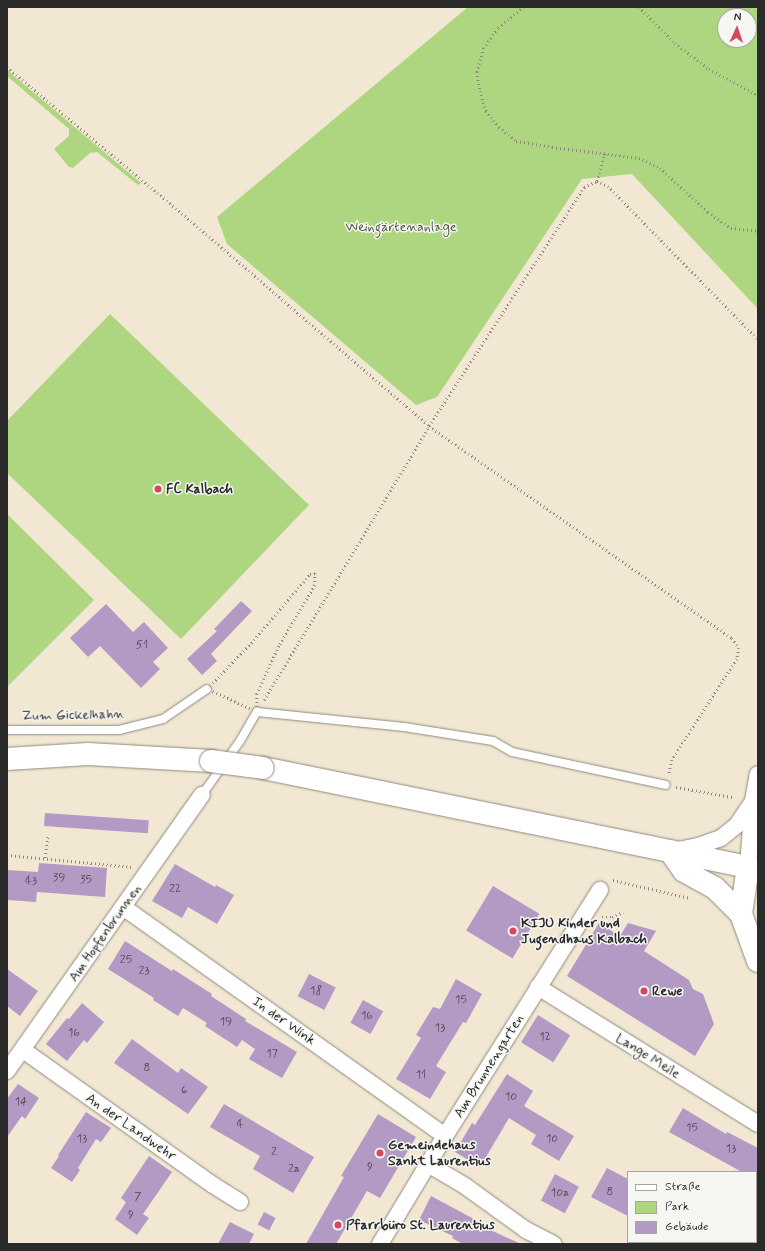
<!DOCTYPE html>
<html>
<head>
<meta charset="utf-8">
<style>
	body { margin:0 }
	#map { position:relative; width:765px; height:1251px; overflow:hidden; background:#f1e7d2; font-family:Mynerve,sans-serif }
	div>[style] { position:absolute }
	[style*='--x'] { left:calc(var(--x)*1px); top:calc(var(--y)*1px); width:calc(var(--w)*1px); rotate:calc(var(--a)*1deg) }
	.green>* { inset:0; background:#aed681 }
	.building>* { inset:0; background:#b39ac5; transform-origin:0 0 }
	.path>* { height:2.5px; margin-top:-1.25px; transform-origin:0; background:repeating-linear-gradient(90deg,#8e897e 0 1px,transparent 0 4px) }
	.roads { filter:drop-shadow(0 0 1px #8e897e) drop-shadow(0 0 1px #8e897e) }
	.lane>* { height:8px; margin:-4px; padding:0 4px; transform-origin:4px; border-radius:4px; background:#fff }
	.street>* { height:16px; margin:-8px; padding:0 8px; transform-origin:8px; border-radius:8px; background:#fff }
	.secondary>* { height:22px; margin:-11px; padding:0 11px; transform-origin:11px; border-radius:11px; background:#fff }
	.bridges { filter:drop-shadow(0 0 1px #8e897e) drop-shadow(0 0 1px #8e897e) }
	.secondary-bridge>* { height:22px; margin:-11px; padding:0 11px; transform-origin:11px; border-radius:11px; background:#fff }
	.dots>* { width:11px; height:11px; translate:-50% -50%; box-sizing:border-box; border:2px solid #f6f6f2; border-radius:50% }
	span { translate:-50% -50%; white-space:nowrap; text-align:center; line-height:1.15; -webkit-text-stroke:3px #f6f6f2; paint-order:stroke }
	.number-label { font-size:12px; color:#4d4752 }
	.number-label span { -webkit-text-stroke-width:0 }
	.park-label { font-size:14px; color:#4c5640 }
	.poi-label { font-size:14px; color:#2b2b2b; font-weight:700 }
	.left { translate:0 -50%; text-align:left }
	.street-label { font-size:14px; color:#2b2b2b }
	.frame { position:absolute; inset:0; border:8px solid #2b2b2b; pointer-events:none }
	.legend { position:absolute; left:627px; top:1171px; width:130px; height:72px; box-sizing:border-box; background:#f6f6f2; border:1px solid #a5a5a2; margin:0; padding:5px 7px; list-style:none; font-size:12px; color:#2b2b2b }
	.legend li { display:flex; align-items:center; gap:8px; height:20px }
	.legend b { width:20px; border:1px solid #a5a5a2 }
	.north { position:absolute; left:717px; top:8px; width:40px; height:40px; box-sizing:border-box; background:#f6f6f2; border:1px solid #a5a5a2; border-radius:50%; rotate:3deg; font-size:11px; font-weight:700; line-height:16px; text-align:center; color:#2b2b2b }
	.north::after { content:''; display:block; margin:auto; width:14px; height:18px; background:#d1495b; clip-path:polygon(50% 0,100% 100%,50% 72%,0 100%) }
</style>
</head>
<body>
<div id="map">
	<div class="green">
		<i style="clip-path:polygon(evenodd,468px 7px,754px 7px,758px 10px,758px 309px,632px 174px,582px 179px,437px 397px,416px 405px,227px 244px,217px 217px,468px 7px,725px 16px,749px 16px,749px 40px,725px 40px,725px 16px)"></i>
		<i style="clip-path:polygon(7px 70px,141px 183px,138px 185px,97px 152px,90px 153px,73px 168px,69px 167px,54px 149px,69px 136px,69px 129px,7px 76px)"></i>
		<i style="clip-path:polygon(110px 314px,309px 505px,181px 639px,7px 473px,7px 421px)"></i>
		<i style="clip-path:polygon(7px 514px,94px 600px,7px 687px)"></i>
	</div>
	<div class="building">
		<i style="clip-path:polygon(241px 601px,252px 611px,211px 654px,217px 661px,202px 675px,187px 659px,217px 631px,214px 629px)"></i>
		<i style="clip-path:polygon(106px 604px,133px 632px,144px 622px,168px 648px,153px 662px,160px 669px,141px 688px,100px 646px,88px 657px,70px 638px)"></i>
		<i style="left:45px;top:813px;width:104px;height:13px;rotate:4deg"></i>
		<i style="clip-path:polygon(39px 863px,107px 868px,105px 897px,37px 892px,36px 902px,7px 900px,7px 870px,38px 872px)"></i>
		<i style="clip-path:polygon(175px 864px,215px 887px,216px 885px,234px 895px,217px 924px,188px 907px,182px 918px,152px 901px)"></i>
		<i style="left:493px;top:886px;width:54px;height:52px;rotate:31deg"></i>
		<i style="clip-path:polygon(599px 923px,620px 936px,628px 923px,656px 931px,644px 951px,689px 980px,693px 989px,703px 994px,714px 1024px,695px 1056px,567px 976px)"></i>
		<i style="clip-path:polygon(125px 941px,172px 971px,173px 969px,212px 994px,211px 996px,246px 1019px,245px 1021px,297px 1052px,282px 1078px,249px 1059px,255px 1049px,242px 1040px,237px 1047px,205px 1026px,207px 1023px,183px 1008px,178px 1016px,153px 1000px,154px 998px,108px 969px)"></i>
		<i style="clip-path:polygon(7px 969px,38px 991px,20px 1016px,7px 1006px)"></i>
		<i style="left:309px;top:974px;width:30px;height:25px;rotate:27deg"></i>
		<i style="clip-path:polygon(456px 979px,482px 994px,466px 1023px,463px 1022px,436px 1066px,446px 1072px,430px 1099px,396px 1079px,421px 1038px,416px 1035px,433px 1007px,440px 1009px)"></i>
		<i style="left:363px;top:1000px;width:23px;height:26px;rotate:29deg"></i>
		<i style="clip-path:polygon(82px 1003px,104px 1022px,87px 1043px,84px 1040px,67px 1061px,46px 1044px,67px 1018px,69px 1019px)"></i>
		<i style="left:538px;top:1015px;width:38px;height:32px;rotate:32deg"></i>
		<i style="clip-path:polygon(132px 1039px,178px 1073px,181px 1068px,208px 1087px,188px 1114px,114px 1063px)"></i>
		<i style="clip-path:polygon(507px 1074px,533px 1091px,524px 1106px,574px 1136px,559px 1161px,531px 1144px,536px 1135px,509px 1118px,480px 1167px,455px 1152px,472px 1123px,475px 1125px)"></i>
		<i style="clip-path:polygon(18px 1084px,39px 1098px,25px 1119px,22px 1116px,7px 1137px,7px 1099px)"></i>
		<i style="clip-path:polygon(224px 1104px,314px 1157px,293px 1193px,253px 1169px,260px 1156px,210px 1127px)"></i>
		<i style="clip-path:polygon(683px 1108px,726px 1134px,727px 1132px,758px 1148px,758px 1172px,742px 1172px,669px 1132px)"></i>
		<i style="clip-path:polygon(86px 1112px,111px 1128px,101px 1142px,96px 1139px,78px 1168px,80px 1170px,72px 1182px,51px 1168px,59px 1156px,58px 1155px)"></i>
		<i style="clip-path:polygon(378px 1114px,416px 1137px,380px 1198px,367px 1191px,336px 1244px,306px 1244px,344px 1177px,341px 1176px)"></i>
		<i style="clip-path:polygon(149px 1156px,172px 1172px,143px 1214px,149px 1218px,137px 1235px,115px 1219px,126px 1202px,121px 1198px)"></i>
		<i style="clip-path:polygon(607px 1168px,628px 1179px,628px 1216px,591px 1197px)"></i>
		<i style="left:555px;top:1174px;width:27px;height:30px;rotate:28deg"></i>
		<i style="clip-path:polygon(431px 1196px,487px 1226px,486px 1228px,521px 1244px,463px 1244px,452px 1238px,453px 1236px,419px 1220px)"></i>
		<i style="left:264px;top:1212px;width:13px;height:14px;rotate:27deg"></i>
		<i style="clip-path:polygon(230px 1222px,254px 1234px,249px 1244px,218px 1244px)"></i>
	</div>
	<div class="path">
		<i style="--x:524;--y:7;--w:33;--a:141"></i>
		<i style="--x:498;--y:28;--w:24;--a:125"></i>
		<i style="--x:484;--y:48;--w:25;--a:106"></i>
		<i style="--x:477;--y:72;--w:19;--a:81"></i>
		<i style="--x:480;--y:91;--w:21;--a:73"></i>
		<i style="--x:486;--y:111;--w:21;--a:51"></i>
		<i style="--x:499;--y:127;--w:22;--a:39"></i>
		<i style="--x:516;--y:141;--w:36;--a:9"></i>
		<i style="--x:552;--y:147;--w:88;--a:7.2"></i>
		<i style="--x:639;--y:158;--w:23;--a:25"></i>
		<i style="--x:660;--y:168;--w:65;--a:42.5"></i>
		<i style="--x:708;--y:212;--w:28;--a:35"></i>
		<i style="--x:731;--y:228;--w:27;--a:6"></i>
		<i style="--x:639;--y:7;--w:51;--a:45"></i>
		<i style="--x:675;--y:43;--w:43;--a:37.4"></i>
		<i style="--x:709;--y:69;--w:55;--a:28"></i>
		<i style="--x:7;--y:67;--w:240;--a:39.9"></i>
		<i style="--x:191;--y:221;--w:314;--a:40.7"></i>
		<i style="--x:429;--y:426;--w:370;--a:35"></i>
		<i style="--x:732;--y:638;--w:12;--a:55"></i>
		<i style="--x:739;--y:648;--w:11;--a:100"></i>
		<i style="--x:737;--y:659;--w:120;--a:122.8"></i>
		<i style="--x:672;--y:760;--w:14;--a:102"></i>
		<i style="--x:597;--y:181;--w:29;--a:-74"></i>
		<i style="--x:315;--y:573;--w:12;--a:90"></i>
		<i style="--x:315;--y:585;--w:71;--a:120.5"></i>
		<i style="--x:279;--y:646;--w:53;--a:114.6"></i>
		<i style="--x:257;--y:694;--w:18;--a:90"></i>
		<i style="--x:257;--y:712;--w:55;--a:-155.3"></i>
		<i style="--x:207;--y:689;--w:64;--a:-46.3"></i>
		<i style="--x:251;--y:643;--w:91;--a:-49.5"></i>
		<i style="--x:310;--y:574;--w:5;--a:-11"></i>
		<i style="--x:264;--y:700;--w:320;--a:-58.9"></i>
		<i style="--x:429;--y:426;--w:285;--a:-57"></i>
		<i style="--x:584;--y:187;--w:14;--a:-25"></i>
		<i style="--x:597;--y:181;--w:12;--a:24"></i>
		<i style="--x:608;--y:186;--w:214;--a:45.6"></i>
		<i style="--x:676;--y:787;--w:57;--a:10.1"></i>
		<i style="--x:7;--y:855;--w:126;--a:5.5"></i>
		<i style="--x:45;--y:858;--w:23;--a:-83"></i>
		<i style="--x:613;--y:880;--w:79;--a:13.2"></i>
		<i style="--x:602;--y:917;--w:10;--a:0"></i>
		<i style="--x:612;--y:917;--w:12;--a:-24"></i>
	</div>
	<div class="roads">
		<div class="lane">
			<i style="--x:7;--y:730;--w:112;--a:0"></i>
			<i style="--x:119;--y:730;--w:45;--a:-14"></i>
			<i style="--x:163;--y:719;--w:53;--a:-34.3"></i>
			<i style="--x:202;--y:795;--w:66;--a:-54.9"></i>
			<i style="--x:240;--y:741;--w:34;--a:-60"></i>
			<i style="--x:257;--y:712;--w:148;--a:5.8"></i>
			<i style="--x:404;--y:727;--w:90;--a:8.9"></i>
			<i style="--x:493;--y:741;--w:22;--a:30"></i>
			<i style="--x:512;--y:752;--w:157;--a:12.1"></i>
		</div>
		<div class="street">
			<i style="--x:678;--y:850;--w:20;--a:-11"></i>
			<i style="--x:698;--y:846;--w:24;--a:-19"></i>
			<i style="--x:721;--y:838;--w:21;--a:-39"></i>
			<i style="--x:737;--y:825;--w:29;--a:-56"></i>
			<i style="--x:748;--y:867;--w:66;--a:-85.7"></i>
			<i style="--x:753;--y:801;--w:27;--a:-80"></i>
			<i style="--x:123;--y:907;--w:395;--a:35.4"></i>
			<i style="--x:538;--y:987;--w:259;--a:31.9"></i>
			<i style="--x:23;--y:1050;--w:233;--a:35.4"></i>
			<i style="--x:213;--y:1185;--w:32;--a:32"></i>
			<i style="--x:7;--y:1071;--w:338;--a:-54.8"></i>
			<i style="--x:428;--y:1164;--w:43;--a:30.7"></i>
			<i style="--x:465;--y:1186;--w:75;--a:35.8"></i>
			<i style="--x:526;--y:1230;--w:31;--a:27"></i>
			<i style="--x:380;--y:1244;--w:126;--a:-59"></i>
			<i style="--x:445;--y:1136;--w:291;--a:-57.8"></i>
		</div>
		<div class="secondary">
			<i style="--x:7;--y:759;--w:81;--a:-3.5"></i>
			<i style="--x:88;--y:754;--w:123;--a:3.3"></i>
			<i style="--x:263;--y:768;--w:505;--a:11.53"></i>
			<i style="--x:670;--y:851;--w:24;--a:55"></i>
			<i style="--x:684;--y:871;--w:35;--a:29"></i>
			<i style="--x:715;--y:888;--w:37;--a:45"></i>
			<i style="--x:748;--y:867;--w:48;--a:98.5"></i>
			<i style="--x:741;--y:914;--w:50;--a:70.1"></i>
		</div>
	</div>
	<div class="bridges">
		<div class="secondary-bridge">
			<i style="--x:211;--y:761;--w:52;--a:7.7"></i>
		</div>
	</div>
	<div class="dots">
		<i style="left:158px;top:489px;background:#d1495b"></i>
		<i style="left:513px;top:931px;background:#d1495b"></i>
		<i style="left:644px;top:991px;background:#d1495b"></i>
		<i style="left:380px;top:1153px;background:#d1495b"></i>
		<i style="left:338px;top:1225px;background:#d1495b"></i>
	</div>
	<div class="number-label">
		<span style="left:142px;top:646px">51</span>
		<span style="left:59px;top:879px">39</span>
		<span style="left:86px;top:881px">35</span>
		<span style="left:31px;top:882px">43</span>
		<span style="left:175px;top:890px">22</span>
		<span style="left:126px;top:961px">25</span>
		<span style="left:144px;top:972px">23</span>
		<span style="left:316px;top:992px">18</span>
		<span style="left:461px;top:1001px">15</span>
		<span style="left:367px;top:1017px">16</span>
		<span style="left:226px;top:1023px">19</span>
		<span style="left:440px;top:1029px">13</span>
		<span style="left:74px;top:1034px">16</span>
		<span style="left:545px;top:1038px">12</span>
		<span style="left:272px;top:1055px">17</span>
		<span style="left:147px;top:1069px">8</span>
		<span style="left:421px;top:1076px">11</span>
		<span style="left:184px;top:1091px">6</span>
		<span style="left:511px;top:1098px">10</span>
		<span style="left:21px;top:1103px">14</span>
		<span style="left:240px;top:1125px">4</span>
		<span style="left:692px;top:1129px">15</span>
		<span style="left:82px;top:1140px">13</span>
		<span style="left:552px;top:1140px">10</span>
		<span style="left:731px;top:1150px">13</span>
		<span style="left:274px;top:1153px">2</span>
		<span style="left:370px;top:1168px">9</span>
		<span style="left:294px;top:1170px">2a</span>
		<span style="left:610px;top:1193px">8</span>
		<span style="left:560px;top:1194px">10a</span>
		<span style="left:138px;top:1198px">7</span>
		<span style="left:131px;top:1216px">9</span>
	</div>
	<div class="park-label">
		<span style="left:401px;top:227px">Weingärtenanlage</span>
	</div>
	<div class="poi-label">
		<span class="left" style="left:166px;top:489px">FC Kalbach</span>
		<span class="left" style="left:521px;top:931px">KIJU Kinder und<br>Jugendhaus Kalbach</span>
		<span class="left" style="left:652px;top:991px">Rewe</span>
		<span class="left" style="left:388px;top:1153px">Gemeindehaus<br>Sankt Laurentius</span>
		<span class="left" style="left:346px;top:1225px">Pfarrbüro St. Laurentius</span>
	</div>
	<div class="street-label">
		<span style="left:73px;top:715px;rotate:-1deg">Zum Gickelhahn</span>
		<span style="left:105px;top:933px;rotate:-55deg">Am Hopfenbrunnen</span>
		<span style="left:284px;top:1021px;rotate:35deg">In der Wink</span>
		<span style="left:648px;top:1056px;rotate:32deg">Lange Meile</span>
		<span style="left:489px;top:1066px;rotate:-58deg">Am Brunnengarten</span>
		<span style="left:131px;top:1127px;rotate:35deg">An der Landwehr</span>
	</div>
	<div class="frame"></div>
	<ul class="legend">
	<li><b style="height:5px;background:#fff"></b>Straße</li>
	<li><b style="height:11px;background:#aed681"></b>Park</li>
	<li><b style="height:11px;background:#b39ac5"></b>Gebäude</li>
	</ul>
	<div class="north">N</div>
</div>
</body>
</html>
